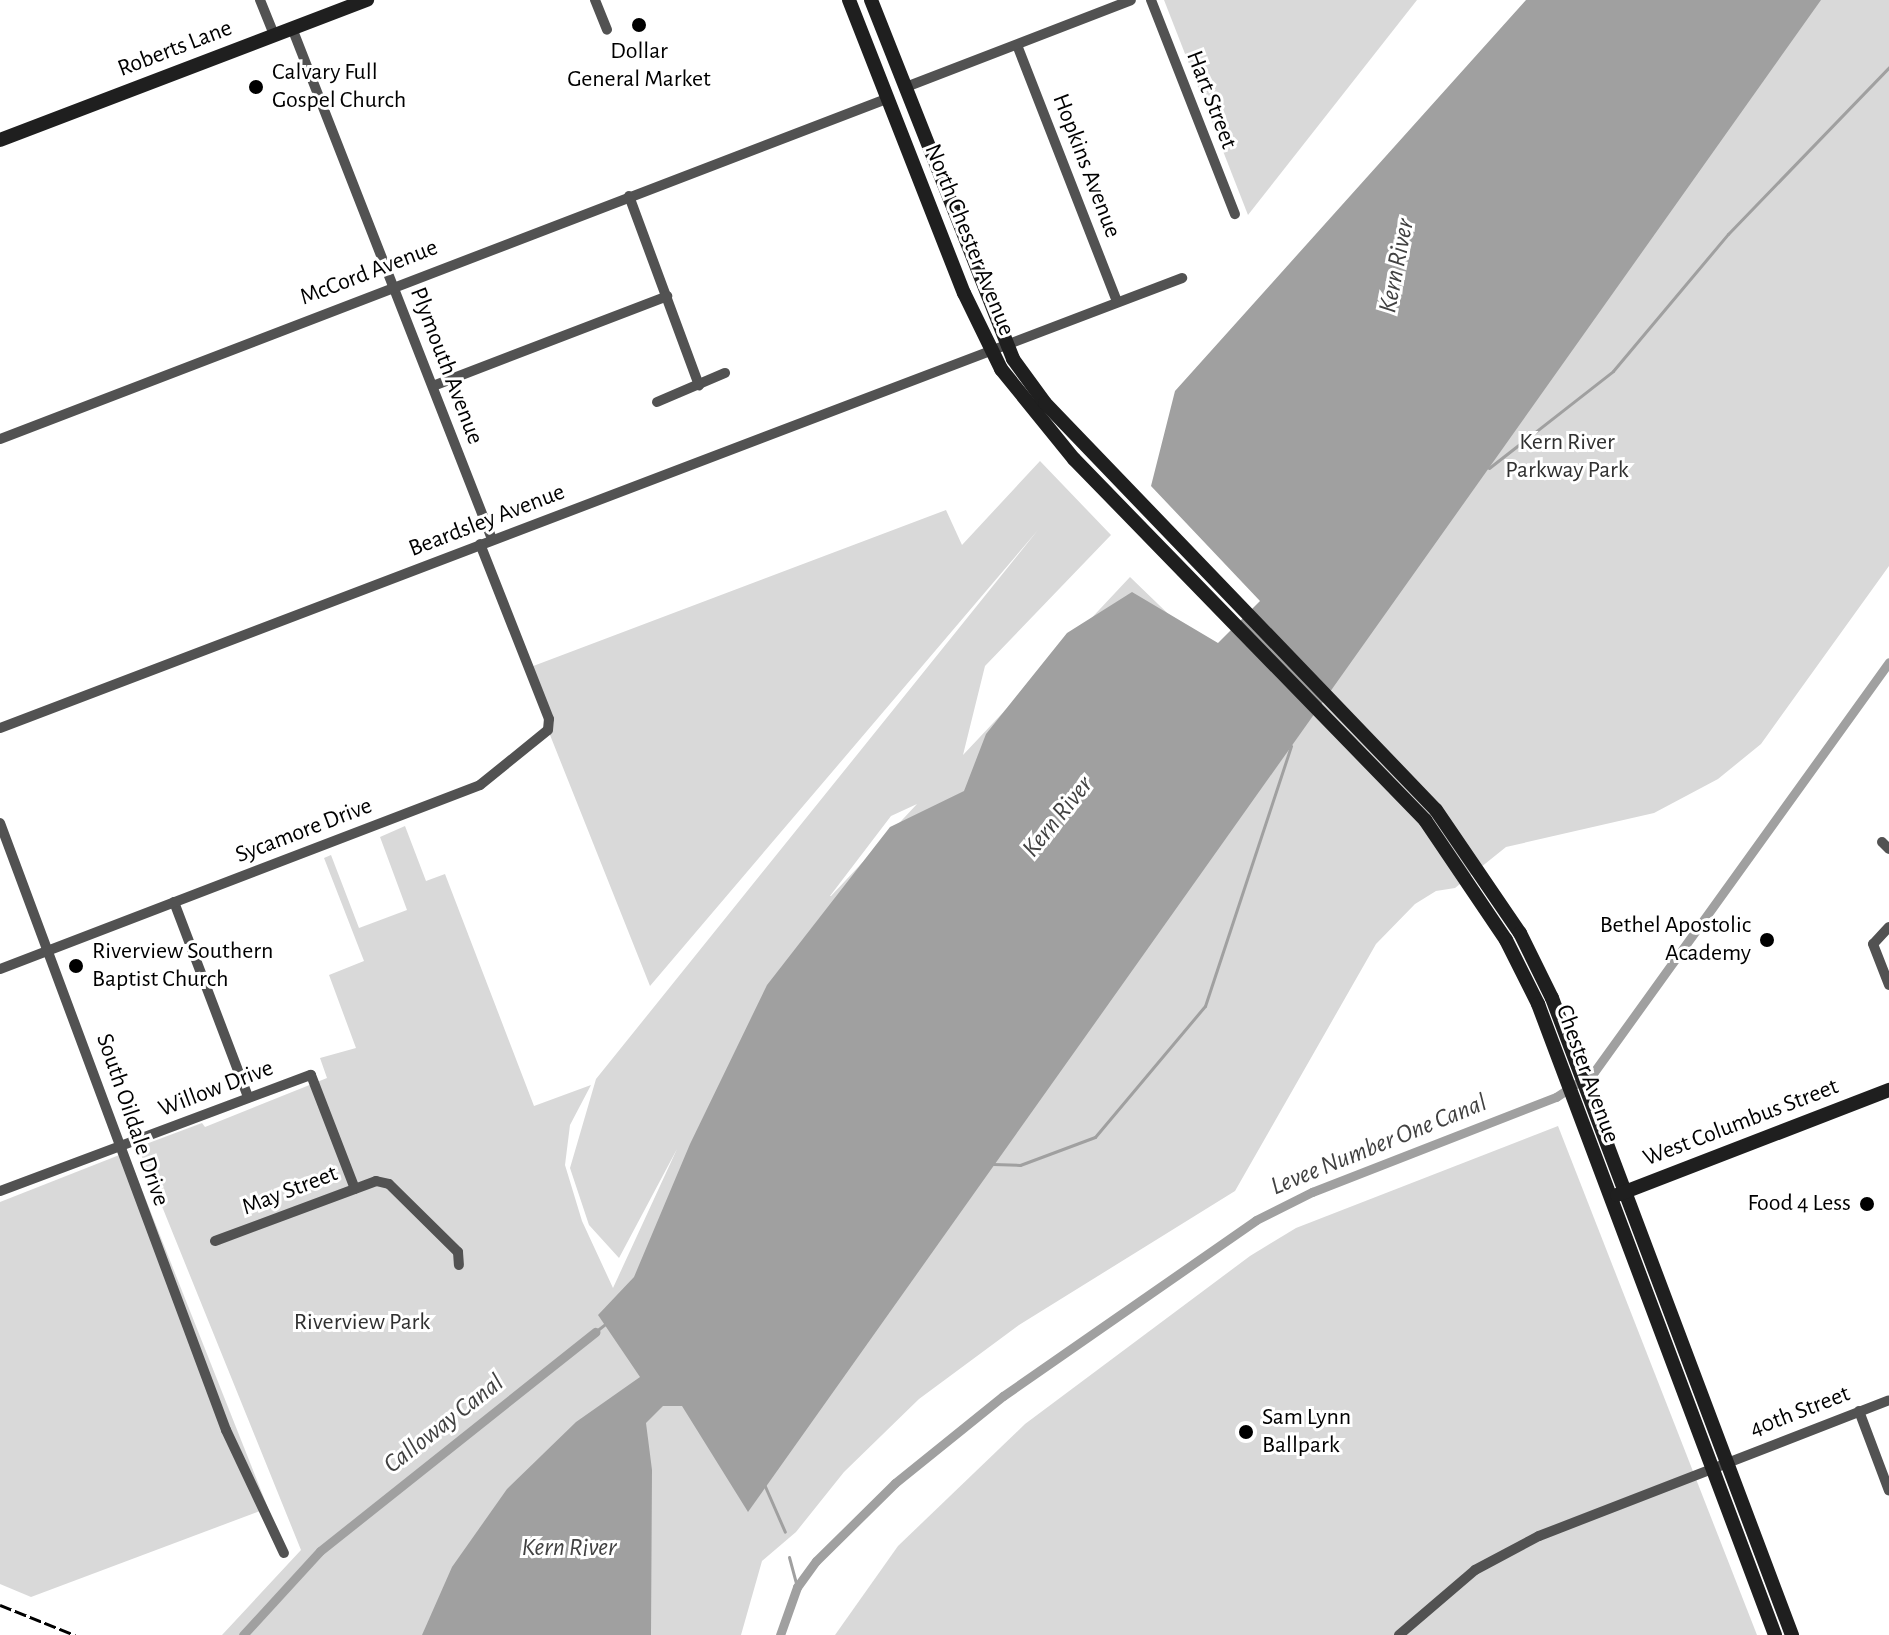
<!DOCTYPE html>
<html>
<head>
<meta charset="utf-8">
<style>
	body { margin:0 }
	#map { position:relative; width:1889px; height:1635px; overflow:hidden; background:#fff; font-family:"Alegreya Sans",sans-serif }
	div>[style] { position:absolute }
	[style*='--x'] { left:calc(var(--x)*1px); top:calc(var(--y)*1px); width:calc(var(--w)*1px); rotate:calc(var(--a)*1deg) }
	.green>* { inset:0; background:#d9d9d9 }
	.water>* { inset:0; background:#a0a0a0 }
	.stream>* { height:3px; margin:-1.5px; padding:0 1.5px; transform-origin:1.5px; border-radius:1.5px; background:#a0a0a0 }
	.canal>* { height:9px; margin:-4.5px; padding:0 4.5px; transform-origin:4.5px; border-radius:4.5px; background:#a0a0a0 }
	.minor>* { height:10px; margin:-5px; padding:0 5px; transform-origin:5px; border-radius:5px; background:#525252 }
	.secondary>* { height:14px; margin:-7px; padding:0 7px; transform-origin:7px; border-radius:7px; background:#1f1f1f }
	.rail>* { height:3px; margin-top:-1.5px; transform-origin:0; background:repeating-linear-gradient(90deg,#000 0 12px,transparent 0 16px) }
	.dots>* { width:22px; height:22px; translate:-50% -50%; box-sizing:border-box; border:4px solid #fff; border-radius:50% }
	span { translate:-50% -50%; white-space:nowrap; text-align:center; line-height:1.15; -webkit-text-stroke:6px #fff; paint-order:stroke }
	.street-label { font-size:24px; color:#000 }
	.poi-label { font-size:24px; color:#000 }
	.left { translate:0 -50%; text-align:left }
	.right { translate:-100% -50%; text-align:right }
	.park-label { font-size:24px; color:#303030 }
	.water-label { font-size:26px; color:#414141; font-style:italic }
</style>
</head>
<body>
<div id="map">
	<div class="green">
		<i style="clip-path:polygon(1164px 0,1417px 0,1248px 215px)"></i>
		<i style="clip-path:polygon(evenodd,1527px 0,1889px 0,1889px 566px,1761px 744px,1718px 779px,1654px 813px,1506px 847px,1455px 888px,1436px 891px,1415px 904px,1376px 944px,1235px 1191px,1019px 1325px,919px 1399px,844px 1472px,796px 1532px,762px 1561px,741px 1635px,222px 1635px,301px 1550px,138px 1147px,202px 1123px,205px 1127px,327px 1078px,320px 1058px,356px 1048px,329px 975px,364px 961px,324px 858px,331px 855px,359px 928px,407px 910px,380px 837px,405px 826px,426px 881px,445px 874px,534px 1106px,591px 1085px,570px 1125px,565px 1165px,582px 1221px,613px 1288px,677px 1149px,619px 1258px,589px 1225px,570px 1168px,596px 1079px,1038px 530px,650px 986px,548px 730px,528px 668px,946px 510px,962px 545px,1040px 461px,1111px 535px,985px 666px,963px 755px,1130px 577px,1215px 659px,1275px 595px,1527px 0,917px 804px,831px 896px,830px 896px,891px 816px,917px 804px)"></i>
		<i style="clip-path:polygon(1558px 1126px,1757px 1635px,835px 1635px,898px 1546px,1025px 1424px,1250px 1256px,1296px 1228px)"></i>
		<i style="clip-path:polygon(127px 1152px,268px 1508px,31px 1597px,0 1584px,0 1202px)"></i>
	</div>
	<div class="water">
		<i style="clip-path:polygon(1526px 0,1821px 0,748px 1512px,682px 1406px,663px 1406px,646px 1423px,652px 1470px,651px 1635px,422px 1635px,452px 1567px,507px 1489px,576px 1422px,640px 1377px,598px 1315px,634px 1277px,690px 1144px,767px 985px,890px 827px,964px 791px,986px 734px,1067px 633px,1132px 592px,1218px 643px,1260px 601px,1151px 486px,1175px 391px)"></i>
	</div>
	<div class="stream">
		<i style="--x:1489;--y:468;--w:157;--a:-38"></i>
		<i style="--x:1613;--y:371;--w:179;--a:-50"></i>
		<i style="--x:1728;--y:234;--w:232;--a:-46"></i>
		<i style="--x:993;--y:1164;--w:27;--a:2"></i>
		<i style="--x:1020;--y:1165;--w:80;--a:-20.5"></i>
		<i style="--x:1095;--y:1137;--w:171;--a:-50"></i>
		<i style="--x:1205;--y:1006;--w:274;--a:-71.7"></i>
		<i style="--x:595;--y:1332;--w:16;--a:-38"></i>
		<i style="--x:764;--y:1484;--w:52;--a:66.4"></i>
		<i style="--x:789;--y:1557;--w:31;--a:75"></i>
	</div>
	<div class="canal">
		<i style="--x:243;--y:1635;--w:114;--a:-47.5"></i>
		<i style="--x:320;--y:1551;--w:352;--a:-38.5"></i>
		<i style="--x:780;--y:1635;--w:51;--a:-70.5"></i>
		<i style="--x:797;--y:1587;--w:32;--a:-54"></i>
		<i style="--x:816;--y:1561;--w:111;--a:-44.6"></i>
		<i style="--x:895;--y:1483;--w:139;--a:-38.9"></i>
		<i style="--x:1003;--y:1396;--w:308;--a:-34.8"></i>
		<i style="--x:1256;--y:1220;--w:63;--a:-26.6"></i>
		<i style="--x:1312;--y:1192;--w:262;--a:-21.3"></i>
		<i style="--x:1556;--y:1097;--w:45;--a:-33.3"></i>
		<i style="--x:1594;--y:1072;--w:505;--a:-54.26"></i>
	</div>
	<div class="minor">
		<i style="--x:260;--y:0;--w:38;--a:68"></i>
		<i style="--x:595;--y:0;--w:32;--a:68"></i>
		<i style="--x:1151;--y:0;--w:230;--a:68.6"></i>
		<i style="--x:292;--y:28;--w:549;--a:68.63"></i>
		<i style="--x:1017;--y:45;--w:276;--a:68.7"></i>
		<i style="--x:906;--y:87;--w:241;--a:-21.1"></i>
		<i style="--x:629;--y:196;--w:202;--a:69.7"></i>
		<i style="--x:433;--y:386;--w:251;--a:-21"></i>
		<i style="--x:657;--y:402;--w:74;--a:-23.1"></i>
		<i style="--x:0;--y:439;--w:952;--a:-20.99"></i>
		<i style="--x:0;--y:728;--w:1265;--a:-20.84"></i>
		<i style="--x:0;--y:823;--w:648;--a:69.58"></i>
		<i style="--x:226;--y:1430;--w:136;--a:64.8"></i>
		<i style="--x:1882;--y:842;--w:10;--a:45"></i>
		<i style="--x:174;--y:902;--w:209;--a:69.2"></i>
		<i style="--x:1889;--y:927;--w:23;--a:133"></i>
		<i style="--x:1873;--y:944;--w:44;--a:68.7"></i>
		<i style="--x:0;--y:969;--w:514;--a:-20.97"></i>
		<i style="--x:480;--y:785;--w:87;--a:-39"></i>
		<i style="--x:548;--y:730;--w:11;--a:-85"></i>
		<i style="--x:549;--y:719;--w:188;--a:-111.5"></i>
		<i style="--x:0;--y:1191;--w:332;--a:-20.5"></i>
		<i style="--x:311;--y:1075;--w:122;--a:68.9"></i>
		<i style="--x:215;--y:1241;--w:172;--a:-20.4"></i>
		<i style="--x:376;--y:1181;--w:13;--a:13"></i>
		<i style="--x:389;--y:1184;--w:97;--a:44.6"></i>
		<i style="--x:458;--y:1252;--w:13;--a:86"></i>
		<i style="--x:1859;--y:1411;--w:85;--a:69.4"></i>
		<i style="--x:1399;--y:1635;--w:100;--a:-40.5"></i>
		<i style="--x:1475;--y:1570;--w:72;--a:-28"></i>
		<i style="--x:1539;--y:1536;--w:375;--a:-21.2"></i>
	</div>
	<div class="secondary">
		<i style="--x:849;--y:0;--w:315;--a:68.6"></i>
		<i style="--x:964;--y:293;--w:85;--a:64"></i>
		<i style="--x:1001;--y:369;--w:116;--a:51"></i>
		<i style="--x:1074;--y:459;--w:504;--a:45.8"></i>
		<i style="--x:1425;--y:820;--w:145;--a:56"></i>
		<i style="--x:1506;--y:940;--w:72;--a:63.4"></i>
		<i style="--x:1538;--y:1004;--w:674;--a:69.41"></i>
		<i style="--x:871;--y:0;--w:386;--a:68.4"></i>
		<i style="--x:1013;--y:359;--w:54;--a:54"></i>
		<i style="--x:1045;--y:403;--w:564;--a:46.15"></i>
		<i style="--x:1436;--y:810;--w:149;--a:55.7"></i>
		<i style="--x:1520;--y:933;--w:72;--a:63.8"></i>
		<i style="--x:1552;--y:998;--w:681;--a:69.36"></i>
		<i style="--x:0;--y:140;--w:393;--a:-20.9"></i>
		<i style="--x:1617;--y:1195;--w:292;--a:-21.1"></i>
	</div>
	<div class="rail">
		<i style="--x:0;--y:1605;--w:81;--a:21.8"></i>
	</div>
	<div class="dots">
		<i style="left:639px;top:25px;background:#000"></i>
		<i style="left:256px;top:87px;background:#000"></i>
		<i style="left:1767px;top:940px;background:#000"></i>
		<i style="left:76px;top:966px;background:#000"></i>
		<i style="left:1867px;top:1204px;background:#000"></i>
		<i style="left:1246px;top:1432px;background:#000"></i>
	</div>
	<div class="street-label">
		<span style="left:175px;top:49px;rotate:-21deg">Roberts Lane</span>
		<span style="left:1211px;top:100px;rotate:69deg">Hart Street</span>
		<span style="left:1086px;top:166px;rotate:69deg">Hopkins Avenue</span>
		<span style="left:969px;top:240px;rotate:68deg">North Chester Avenue</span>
		<span style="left:369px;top:273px;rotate:-21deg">McCord Avenue</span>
		<span style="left:446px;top:366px;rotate:69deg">Plymouth Avenue</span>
		<span style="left:487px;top:521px;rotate:-21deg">Beardsley Avenue</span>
		<span style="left:304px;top:831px;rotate:-21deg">Sycamore Drive</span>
		<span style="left:1587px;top:1074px;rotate:70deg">Chester Avenue</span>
		<span style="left:216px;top:1089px;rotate:-21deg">Willow Drive</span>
		<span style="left:132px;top:1120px;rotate:71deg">South Oildale Drive</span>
		<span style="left:1741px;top:1123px;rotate:-21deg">West Columbus Street</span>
		<span style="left:290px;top:1191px;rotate:-21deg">May Street</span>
		<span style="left:1800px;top:1412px;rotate:-21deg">40th Street</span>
	</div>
	<div class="poi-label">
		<span style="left:639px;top:66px">Dollar<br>General Market</span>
		<span class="left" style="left:272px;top:87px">Calvary Full<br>Gospel Church</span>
		<span class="right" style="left:1751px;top:940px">Bethel Apostolic<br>Academy</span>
		<span class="left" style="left:92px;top:966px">Riverview Southern<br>Baptist Church</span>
		<span class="right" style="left:1851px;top:1204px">Food 4 Less</span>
		<span class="left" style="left:1262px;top:1432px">Sam Lynn<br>Ballpark</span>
	</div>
	<div class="park-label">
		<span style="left:1567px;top:457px">Kern River<br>Parkway Park</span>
		<span style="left:362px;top:1323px">Riverview Park</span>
	</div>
	<div class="water-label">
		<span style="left:1397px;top:266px;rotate:-79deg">Kern River</span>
		<span style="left:1058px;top:817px;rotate:-51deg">Kern River</span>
		<span style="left:1379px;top:1145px;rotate:-22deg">Levee Number One Canal</span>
		<span style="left:444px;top:1424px;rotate:-38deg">Calloway Canal</span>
		<span style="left:569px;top:1548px">Kern River</span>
	</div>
</div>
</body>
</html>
